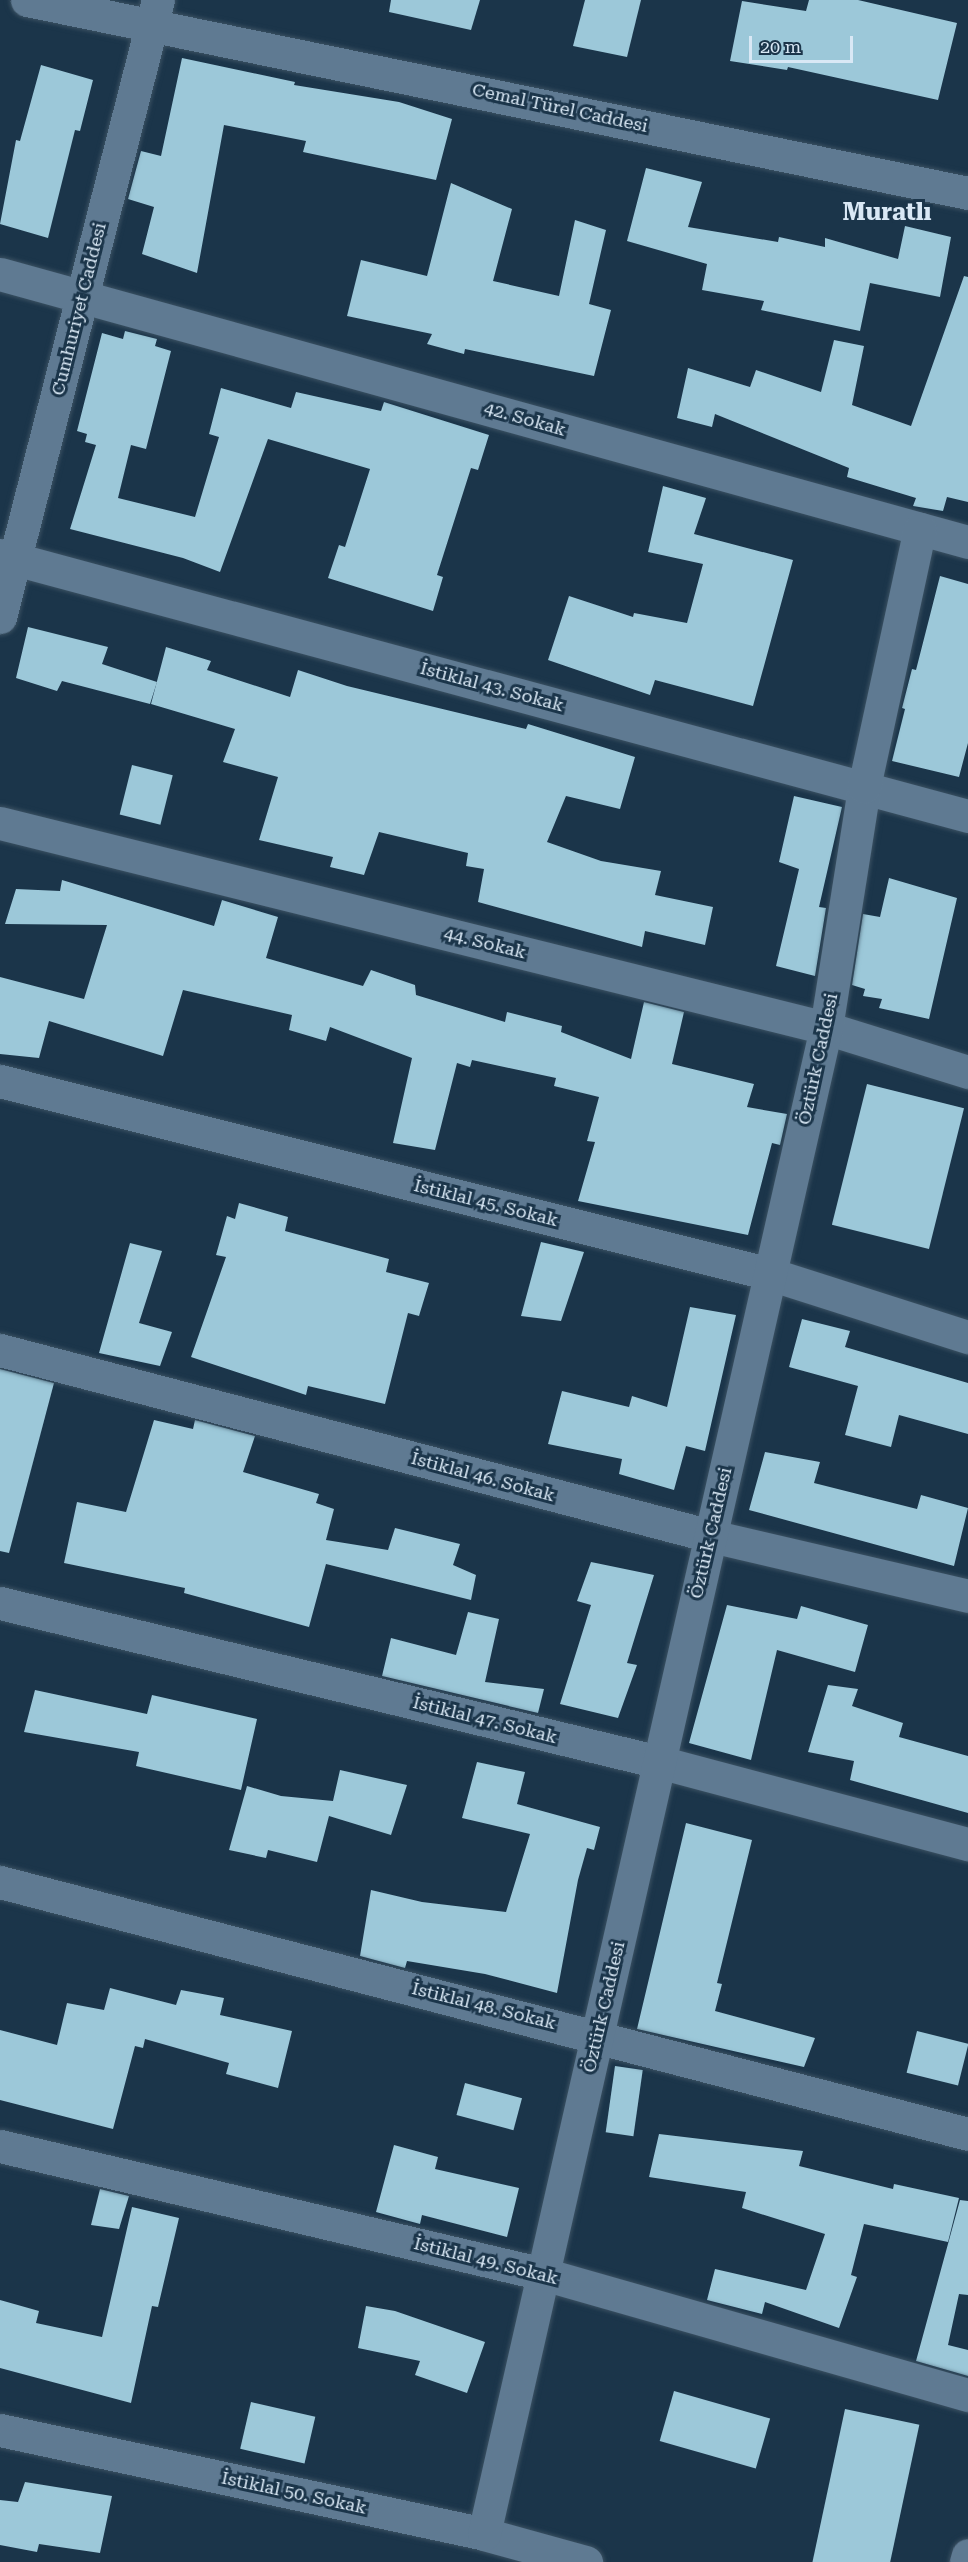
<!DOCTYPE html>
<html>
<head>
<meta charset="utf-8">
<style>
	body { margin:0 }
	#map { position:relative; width:968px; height:2562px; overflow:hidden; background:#1b354a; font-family:"Roboto Serif",serif }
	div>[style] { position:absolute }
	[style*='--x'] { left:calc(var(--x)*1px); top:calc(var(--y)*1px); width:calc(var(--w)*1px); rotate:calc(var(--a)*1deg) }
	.building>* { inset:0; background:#9cc8d9; transform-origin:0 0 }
	.roads { filter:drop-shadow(0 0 2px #3b5162) drop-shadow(0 0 2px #3b5162) }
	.minor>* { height:33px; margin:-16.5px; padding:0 16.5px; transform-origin:16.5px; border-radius:16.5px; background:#5f7a92 }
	span { translate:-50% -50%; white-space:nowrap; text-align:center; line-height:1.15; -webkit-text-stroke:6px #1b354a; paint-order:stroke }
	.street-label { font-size:18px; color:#d9e8f5 }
	.district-label { font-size:24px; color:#d9e8f5; font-weight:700 }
	.scale { position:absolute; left:749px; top:36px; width:104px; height:27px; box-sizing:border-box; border:3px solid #d9e8f5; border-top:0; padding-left:8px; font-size:18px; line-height:21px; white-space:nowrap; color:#d9e8f5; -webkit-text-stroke:4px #1b354a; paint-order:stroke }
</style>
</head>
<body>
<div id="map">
	<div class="building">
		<i style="clip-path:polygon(391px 0,480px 0,471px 30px,389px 12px)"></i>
		<i style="clip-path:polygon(585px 0,641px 0,627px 57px,573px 46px)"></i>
		<i style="clip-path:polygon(809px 0,858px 0,957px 23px,938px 100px,788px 67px,787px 70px,730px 61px,742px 1px,806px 11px)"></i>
		<i style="clip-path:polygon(182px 58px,295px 82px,294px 85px,399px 102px,452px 119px,436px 180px,303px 152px,306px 141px,224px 125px,197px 273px,142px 254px,154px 207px,128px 199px,141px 151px,161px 156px)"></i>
		<i style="clip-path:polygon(41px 65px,93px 80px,80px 131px,75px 130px,48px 238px,0 224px,16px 140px,20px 141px)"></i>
		<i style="clip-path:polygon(646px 168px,702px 182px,688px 227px,778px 242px,779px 237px,825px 247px,825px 238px,898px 259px,905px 226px,951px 237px,940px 297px,870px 283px,860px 331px,761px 310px,764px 301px,702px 290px,707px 264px,627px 241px)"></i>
		<i style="clip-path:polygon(451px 183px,512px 209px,493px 281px,559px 296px,575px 220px,606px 230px,589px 304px,611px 310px,594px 376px,465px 349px,464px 354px,427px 344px,432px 334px,347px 316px,361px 260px,427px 276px)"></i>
		<i style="clip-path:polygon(964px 276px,968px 277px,968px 502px,947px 497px,943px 511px,913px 506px,916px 498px,847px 477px,849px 468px,715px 414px,712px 427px,677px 418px,688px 368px,750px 387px,756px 370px,821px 392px,834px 340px,864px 346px,852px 405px,911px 426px)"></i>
		<i style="clip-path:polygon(125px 331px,157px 339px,155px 346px,171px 351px,146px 449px,131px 445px,118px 498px,195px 517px,219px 437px,209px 434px,221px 388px,291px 408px,296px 392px,381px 411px,384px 402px,489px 435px,478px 470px,471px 468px,437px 575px,443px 577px,433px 611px,328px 578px,339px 545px,345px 547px,370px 469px,268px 439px,220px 572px,183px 558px,70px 529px,96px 445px,85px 442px,87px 434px,77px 431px,102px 333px,123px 339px)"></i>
		<i style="clip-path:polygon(663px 486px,706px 498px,694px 534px,793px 560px,753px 706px,655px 680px,650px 695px,548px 660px,569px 596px,633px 617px,634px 613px,687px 623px,703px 564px,648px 552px)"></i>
		<i style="clip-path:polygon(940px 576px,968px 584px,968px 743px,959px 777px,892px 761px,905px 709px,902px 708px,912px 669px,916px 670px)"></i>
		<i style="clip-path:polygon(28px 627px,108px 647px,102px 664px,157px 682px,150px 704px,62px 681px,57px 691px,16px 678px)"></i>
		<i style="clip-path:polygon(166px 647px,211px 661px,207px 670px,290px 697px,298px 670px,347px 686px,526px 729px,528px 724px,635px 757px,620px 809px,566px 796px,547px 842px,601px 861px,661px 871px,655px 895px,713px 907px,705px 945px,645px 931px,642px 947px,478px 902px,484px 869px,466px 866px,468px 853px,379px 832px,364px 875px,330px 867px,333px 857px,259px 840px,278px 777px,223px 762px,235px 729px,151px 704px)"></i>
		<i style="left:132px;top:765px;width:42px;height:51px;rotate:14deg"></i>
		<i style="clip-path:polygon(794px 796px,842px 807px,819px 907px,826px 908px,815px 976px,776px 966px,799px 869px,779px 862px)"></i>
		<i style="clip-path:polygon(889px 878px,957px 898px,929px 1019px,879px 1008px,882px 999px,863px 996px,865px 989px,852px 985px,863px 914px,880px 917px)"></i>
		<i style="clip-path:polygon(62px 880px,214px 926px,222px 900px,278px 917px,266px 958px,363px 986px,371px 970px,415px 985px,416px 995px,505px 1022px,507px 1012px,562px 1026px,561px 1032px,631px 1059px,644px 1002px,684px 1012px,672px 1064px,754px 1084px,747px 1107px,787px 1114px,780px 1145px,772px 1143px,748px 1235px,578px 1201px,595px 1142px,587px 1141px,599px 1097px,554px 1086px,556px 1078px,472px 1060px,470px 1067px,457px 1063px,435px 1150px,393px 1143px,412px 1058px,330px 1027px,326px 1041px,289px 1030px,292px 1015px,183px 990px,163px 1056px,49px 1021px,39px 1058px,0 1054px,0 977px,84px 999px,107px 925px,5px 924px,16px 889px,60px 891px)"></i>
		<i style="left:867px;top:1084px;width:100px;height:145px;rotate:14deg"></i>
		<i style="clip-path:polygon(239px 1203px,288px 1217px,285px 1231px,389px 1259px,386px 1272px,429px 1283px,419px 1316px,408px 1313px,385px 1404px,308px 1386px,306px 1395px,191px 1357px,226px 1257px,216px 1255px,227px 1216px,235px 1219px)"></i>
		<i style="clip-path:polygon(541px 1242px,584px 1252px,561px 1321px,521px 1316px)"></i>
		<i style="clip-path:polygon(130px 1243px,162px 1251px,139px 1323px,172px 1332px,160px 1366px,99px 1353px)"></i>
		<i style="clip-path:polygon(690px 1307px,736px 1315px,705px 1451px,686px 1446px,674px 1490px,619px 1474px,622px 1459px,548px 1444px,562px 1391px,629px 1407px,632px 1396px,667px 1407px)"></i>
		<i style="clip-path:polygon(802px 1319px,850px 1331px,845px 1347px,968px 1383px,968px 1434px,899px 1415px,891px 1447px,845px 1435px,858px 1386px,789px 1367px)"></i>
		<i style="clip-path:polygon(0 1369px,54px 1383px,9px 1553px,0 1551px)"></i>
		<i style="clip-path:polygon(154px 1420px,193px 1429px,195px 1420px,255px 1436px,243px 1472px,319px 1494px,316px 1503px,334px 1509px,326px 1540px,388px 1550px,395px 1528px,460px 1544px,453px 1565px,476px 1575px,471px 1600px,326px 1564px,309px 1627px,184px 1593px,185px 1588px,64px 1563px,77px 1502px,126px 1512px)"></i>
		<i style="clip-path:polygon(765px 1452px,820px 1462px,814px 1483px,917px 1509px,921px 1495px,968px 1508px,954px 1566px,749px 1510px)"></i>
		<i style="clip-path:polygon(591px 1562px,654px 1575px,627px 1663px,637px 1665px,618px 1718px,560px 1704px,591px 1605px,577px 1601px)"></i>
		<i style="clip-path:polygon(727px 1605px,797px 1619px,801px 1606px,868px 1625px,855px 1672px,777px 1650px,751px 1760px,689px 1743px)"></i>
		<i style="clip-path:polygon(468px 1612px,499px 1619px,485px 1682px,544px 1689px,538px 1713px,382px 1676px,391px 1638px,456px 1655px)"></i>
		<i style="clip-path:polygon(828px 1685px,858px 1689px,852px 1706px,903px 1723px,899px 1737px,968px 1756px,968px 1813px,850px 1780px,854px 1761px,808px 1752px)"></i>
		<i style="clip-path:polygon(35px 1690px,147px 1714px,152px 1695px,257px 1719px,241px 1790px,136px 1766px,139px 1752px,24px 1732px)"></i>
		<i style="clip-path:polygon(477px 1762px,525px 1772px,517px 1804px,600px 1827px,594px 1850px,587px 1848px,578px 1880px,557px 1993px,485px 1974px,407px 1961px,405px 1968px,360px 1956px,371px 1890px,422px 1902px,506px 1912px,530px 1834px,462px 1818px)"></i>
		<i style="clip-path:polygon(340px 1770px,407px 1785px,391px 1835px,329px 1816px,317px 1862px,268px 1850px,266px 1858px,229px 1850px,247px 1786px,281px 1796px,333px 1801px)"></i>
		<i style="clip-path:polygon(686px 1823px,752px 1840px,717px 1983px,722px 1984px,715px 2011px,815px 2038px,804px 2067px,637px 2029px)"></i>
		<i style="clip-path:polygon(110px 1988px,176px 2005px,181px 1990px,224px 1998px,220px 2015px,292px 2031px,278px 2088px,226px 2074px,229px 2063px,145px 2039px,143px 2048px,135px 2046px,113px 2129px,0 2100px,0 2030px,57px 2045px,67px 2003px,104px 2010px)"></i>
		<i style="left:917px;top:2031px;width:53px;height:43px;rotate:14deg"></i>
		<i style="left:615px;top:2066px;width:28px;height:67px;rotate:8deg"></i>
		<i style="left:465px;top:2083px;width:59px;height:33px;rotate:15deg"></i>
		<i style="clip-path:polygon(659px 2134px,803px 2151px,799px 2166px,893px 2189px,894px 2184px,959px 2198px,948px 2242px,864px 2224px,851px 2275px,857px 2277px,839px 2328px,765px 2302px,762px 2314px,707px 2300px,715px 2269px,806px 2290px,825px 2234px,742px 2208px,746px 2192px,649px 2177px)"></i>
		<i style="clip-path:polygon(394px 2145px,438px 2157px,435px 2169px,519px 2188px,507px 2237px,422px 2215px,420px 2224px,376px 2212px)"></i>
		<i style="clip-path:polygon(100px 2189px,129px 2196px,119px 2229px,91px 2225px)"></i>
		<i style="clip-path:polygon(960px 2200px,968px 2201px,968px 2295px,959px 2294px,948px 2345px,968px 2350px,968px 2376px,916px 2361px)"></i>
		<i style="clip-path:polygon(132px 2207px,179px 2218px,158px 2307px,152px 2306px,131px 2403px,0 2368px,0 2300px,39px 2311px,36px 2323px,102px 2337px)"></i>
		<i style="clip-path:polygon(366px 2306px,395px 2311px,485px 2342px,467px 2393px,415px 2375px,420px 2361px,358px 2348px)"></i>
		<i style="left:674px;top:2391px;width:100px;height:52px;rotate:16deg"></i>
		<i style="left:251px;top:2402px;width:66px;height:48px;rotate:13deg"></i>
		<i style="left:845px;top:2409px;width:76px;height:157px;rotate:12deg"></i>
		<i style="clip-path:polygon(25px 2482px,112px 2496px,100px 2553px,39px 2544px,37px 2552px,0 2545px,0 2500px,18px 2502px)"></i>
	</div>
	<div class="roads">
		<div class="minor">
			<i style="--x:27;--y:0;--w:961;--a:11.59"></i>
			<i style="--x:0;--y:274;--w:1004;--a:15.48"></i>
			<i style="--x:0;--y:555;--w:1003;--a:15.09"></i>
			<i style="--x:0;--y:617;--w:637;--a:-75.64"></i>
			<i style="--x:0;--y:823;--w:851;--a:13.94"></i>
			<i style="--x:826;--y:1028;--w:149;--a:17.2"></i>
			<i style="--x:0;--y:1081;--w:794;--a:14.07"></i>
			<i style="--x:770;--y:1274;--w:208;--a:17.7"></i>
			<i style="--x:0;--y:1350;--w:735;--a:14.66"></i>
			<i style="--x:711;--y:1536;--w:264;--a:13.1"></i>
			<i style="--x:0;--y:1603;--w:678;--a:13.56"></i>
			<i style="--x:659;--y:1762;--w:320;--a:14.9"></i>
			<i style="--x:0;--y:1882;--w:1000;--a:14.59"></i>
			<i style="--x:0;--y:2146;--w:558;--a:13.26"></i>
			<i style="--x:543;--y:2274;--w:442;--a:15.9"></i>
			<i style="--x:0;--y:2430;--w:495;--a:12.1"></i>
			<i style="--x:484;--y:2534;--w:106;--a:15.4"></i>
			<i style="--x:484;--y:2534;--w:1544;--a:-77.21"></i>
			<i style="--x:826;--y:1028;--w:244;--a:-81"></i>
			<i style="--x:864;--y:787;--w:264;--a:-77.8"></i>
			<i style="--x:966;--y:2562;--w:7;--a:-74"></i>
		</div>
	</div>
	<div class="street-label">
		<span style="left:560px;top:108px;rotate:12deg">Cemal Türel Caddesi</span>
		<span style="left:79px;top:309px;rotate:-76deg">Cumhuriyet Caddesi</span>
		<span style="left:525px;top:419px;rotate:16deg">42. Sokak</span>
		<span style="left:492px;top:687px;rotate:15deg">İstiklal 43. Sokak</span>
		<span style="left:485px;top:943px;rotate:14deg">44. Sokak</span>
		<span style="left:818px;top:1059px;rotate:-78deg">Öztürk Caddesi</span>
		<span style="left:486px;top:1203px;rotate:14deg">İstiklal 45. Sokak</span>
		<span style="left:483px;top:1477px;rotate:15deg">İstiklal 46. Sokak</span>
		<span style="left:711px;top:1533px;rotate:-77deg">Öztürk Caddesi</span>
		<span style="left:485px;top:1720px;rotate:14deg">İstiklal 47. Sokak</span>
		<span style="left:484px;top:2006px;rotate:14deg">İstiklal 48. Sokak</span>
		<span style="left:604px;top:2007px;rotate:-77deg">Öztürk Caddesi</span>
		<span style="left:486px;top:2261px;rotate:14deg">İstiklal 49. Sokak</span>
		<span style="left:294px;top:2493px;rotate:12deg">İstiklal 50. Sokak</span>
	</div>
	<div class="district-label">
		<span style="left:887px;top:213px">Muratlı</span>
	</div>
	<div class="scale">20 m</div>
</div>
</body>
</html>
